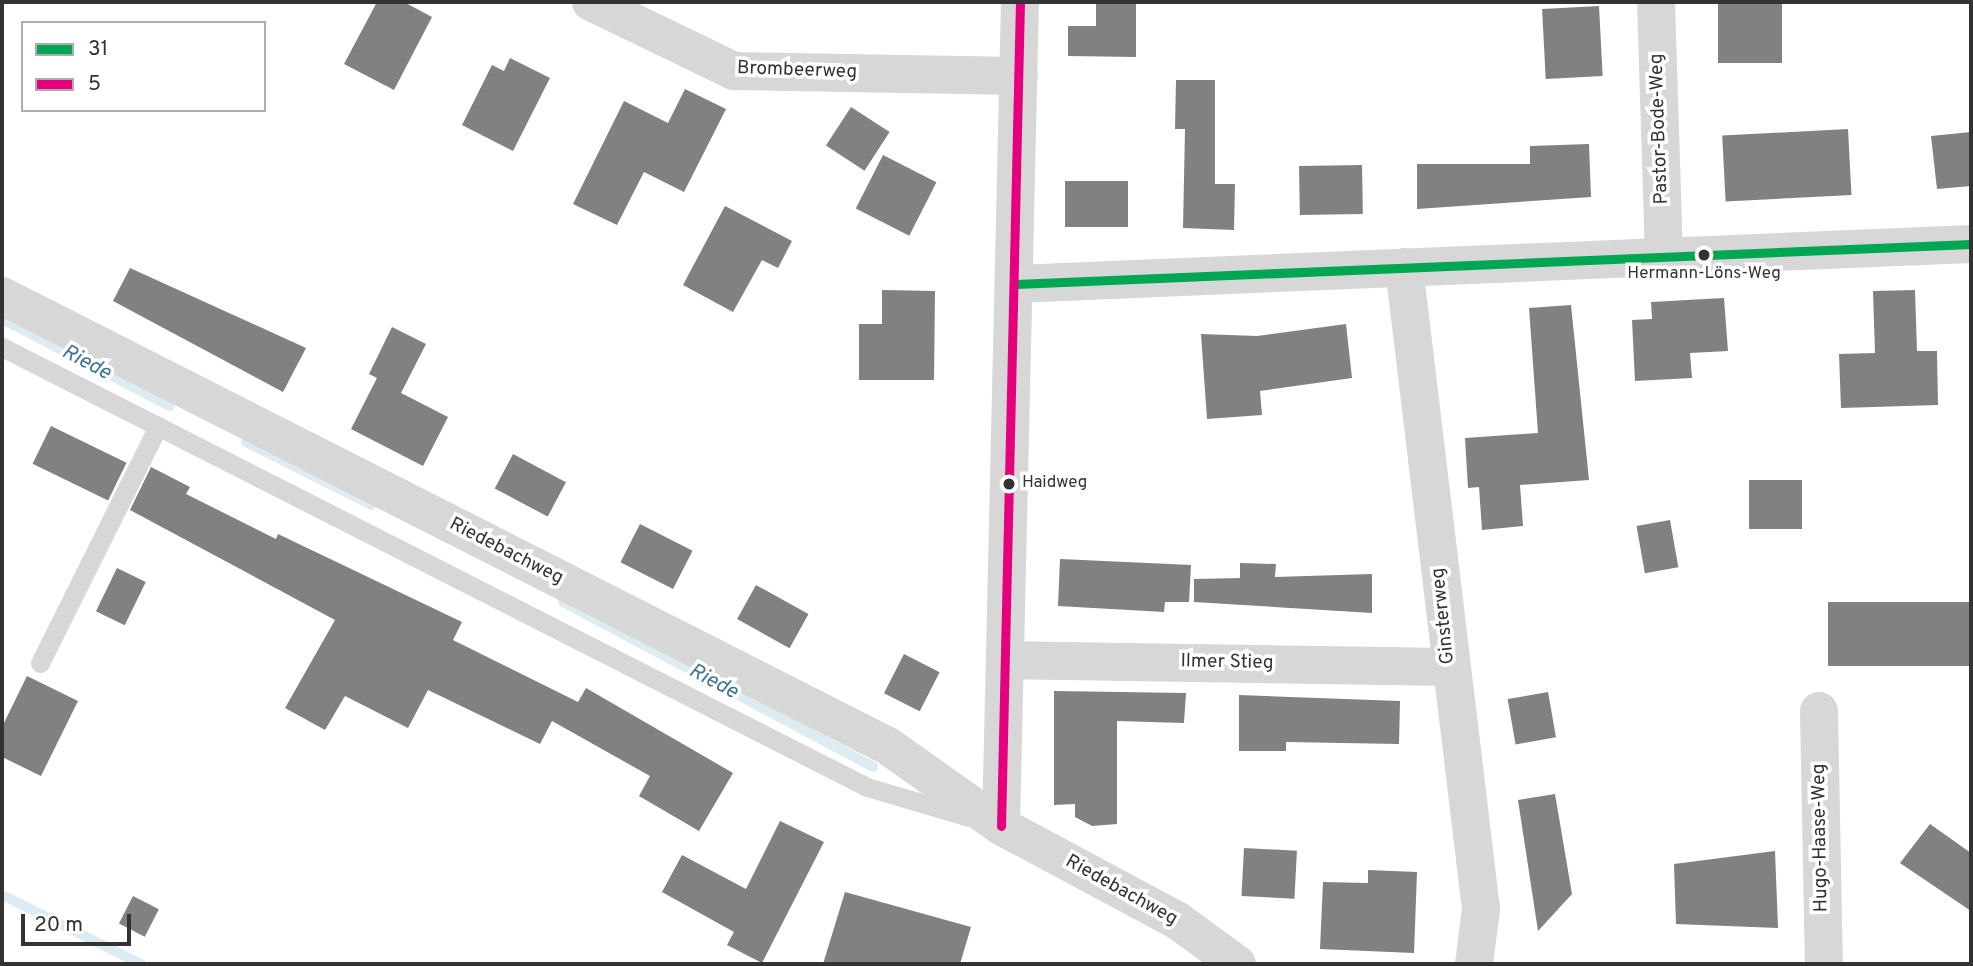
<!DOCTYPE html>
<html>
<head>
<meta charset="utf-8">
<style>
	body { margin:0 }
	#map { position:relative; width:1973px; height:966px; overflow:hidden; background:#fff; font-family:Overpass,sans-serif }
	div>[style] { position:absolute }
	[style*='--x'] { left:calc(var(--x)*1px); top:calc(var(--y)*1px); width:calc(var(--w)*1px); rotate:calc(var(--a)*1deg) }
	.stream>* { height:10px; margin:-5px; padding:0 5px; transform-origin:5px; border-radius:5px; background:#ddebf3 }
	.building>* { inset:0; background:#818181; transform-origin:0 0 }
	.service>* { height:19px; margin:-9.5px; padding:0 9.5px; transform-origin:9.5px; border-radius:9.5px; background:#d7d7d7 }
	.minor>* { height:38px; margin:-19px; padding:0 19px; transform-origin:19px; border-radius:19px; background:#d7d7d7 }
	.bus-1>* { height:9px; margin:-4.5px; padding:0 4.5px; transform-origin:4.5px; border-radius:4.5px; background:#00a651 }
	.bus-2>* { height:9px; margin:-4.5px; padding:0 4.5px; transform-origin:4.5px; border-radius:4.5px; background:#e5007d }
	.dots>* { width:19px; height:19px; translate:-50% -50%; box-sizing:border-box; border:4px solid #fff; border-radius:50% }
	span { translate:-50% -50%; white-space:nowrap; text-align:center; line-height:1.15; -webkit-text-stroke:7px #fff; paint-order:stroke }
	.bus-label { font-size:17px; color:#333 }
	.left { translate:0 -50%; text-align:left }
	.street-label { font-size:19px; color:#333 }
	.water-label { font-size:21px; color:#3f7597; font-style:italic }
	.frame { position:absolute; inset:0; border:4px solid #333; pointer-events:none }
	.legend { position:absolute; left:21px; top:21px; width:245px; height:91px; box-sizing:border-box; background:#fff; border:2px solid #adadad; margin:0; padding:9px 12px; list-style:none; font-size:21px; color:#333 }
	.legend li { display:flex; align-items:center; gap:14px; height:35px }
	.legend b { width:35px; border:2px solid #adadad }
	.scale { position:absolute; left:21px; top:914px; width:110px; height:32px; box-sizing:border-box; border:4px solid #333; border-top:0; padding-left:9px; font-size:21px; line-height:24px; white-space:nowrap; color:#333; -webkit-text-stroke:5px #fff; paint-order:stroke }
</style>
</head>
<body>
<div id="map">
	<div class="stream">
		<i style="--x:2;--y:319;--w:189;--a:27.4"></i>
		<i style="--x:246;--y:442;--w:140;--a:26.7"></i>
		<i style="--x:563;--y:602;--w:351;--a:28"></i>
		<i style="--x:2;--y:895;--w:155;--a:26.4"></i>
	</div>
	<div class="building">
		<i style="clip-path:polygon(377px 2px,404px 2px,432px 17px,394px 90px,344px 64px)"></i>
		<i style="clip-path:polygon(1096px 2px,1136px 2px,1136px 57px,1068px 56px,1068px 26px,1096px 26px)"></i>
		<i style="left:1718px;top:2px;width:64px;height:61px"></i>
		<i style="left:1599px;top:6px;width:70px;height:57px;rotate:87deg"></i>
		<i style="clip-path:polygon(510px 58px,550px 78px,513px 151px,462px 125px,492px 65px,504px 71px)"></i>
		<i style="clip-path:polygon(1176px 80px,1215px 80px,1215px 184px,1235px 184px,1234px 230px,1183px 228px,1185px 129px,1175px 129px)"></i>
		<i style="clip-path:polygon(685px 89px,726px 109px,684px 192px,644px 172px,617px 225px,573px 204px,624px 101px,668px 123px)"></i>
		<i style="left:851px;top:107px;width:46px;height:46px;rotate:33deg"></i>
		<i style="left:1848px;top:129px;width:66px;height:126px;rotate:87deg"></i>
		<i style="clip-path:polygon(1971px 132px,1971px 186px,1937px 189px,1931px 136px)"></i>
		<i style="clip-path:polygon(1589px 144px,1591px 197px,1417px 209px,1417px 164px,1530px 164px,1530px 146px)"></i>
		<i style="left:883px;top:155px;width:60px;height:60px;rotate:27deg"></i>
		<i style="left:1362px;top:165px;width:49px;height:63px;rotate:89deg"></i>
		<i style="left:1128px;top:181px;width:46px;height:63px;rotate:90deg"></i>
		<i style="clip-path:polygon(725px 206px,792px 241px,778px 268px,762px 260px,733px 312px,683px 285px)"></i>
		<i style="clip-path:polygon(130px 268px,306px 348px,283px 392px,113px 301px)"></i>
		<i style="clip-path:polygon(882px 290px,935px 291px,934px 380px,859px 380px,859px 324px,882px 324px)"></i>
		<i style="clip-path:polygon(1915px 290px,1917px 351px,1937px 351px,1938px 405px,1841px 408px,1839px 354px,1875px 353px,1873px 291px)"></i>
		<i style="clip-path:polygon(1724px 298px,1728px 351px,1690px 353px,1692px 378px,1635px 381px,1632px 320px,1652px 319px,1651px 302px)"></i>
		<i style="clip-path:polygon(1571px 305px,1589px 480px,1520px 485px,1523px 526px,1482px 530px,1479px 487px,1468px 488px,1465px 438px,1538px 433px,1529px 308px)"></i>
		<i style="clip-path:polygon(1346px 324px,1352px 378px,1260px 391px,1262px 415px,1207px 419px,1201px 334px,1257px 336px)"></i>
		<i style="clip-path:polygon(392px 327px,426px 344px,401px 393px,448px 417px,423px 466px,351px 429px,377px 378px,369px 374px)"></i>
		<i style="left:51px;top:426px;width:84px;height:42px;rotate:26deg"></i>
		<i style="left:513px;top:454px;width:60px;height:39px;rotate:28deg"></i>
		<i style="clip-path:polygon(151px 467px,190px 487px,186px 494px,276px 539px,278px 534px,462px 622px,453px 640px,578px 702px,586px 688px,733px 773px,699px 831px,639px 796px,650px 776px,552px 721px,540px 744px,428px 690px,408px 728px,345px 696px,325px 730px,285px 708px,335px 620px,130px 510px)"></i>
		<i style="left:1802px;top:480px;width:49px;height:53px;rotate:90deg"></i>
		<i style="left:1670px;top:520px;width:48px;height:34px;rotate:80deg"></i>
		<i style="left:640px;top:524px;width:59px;height:43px;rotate:27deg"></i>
		<i style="clip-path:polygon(1060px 559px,1191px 565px,1189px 602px,1165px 602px,1164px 612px,1058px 606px)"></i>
		<i style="clip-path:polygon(1240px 563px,1276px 564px,1275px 577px,1372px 574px,1372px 613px,1194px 602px,1194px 579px,1240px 578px)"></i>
		<i style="left:117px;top:568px;width:32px;height:48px;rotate:26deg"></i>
		<i style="left:756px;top:585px;width:60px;height:39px;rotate:29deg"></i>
		<i style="left:1971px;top:602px;width:64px;height:143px;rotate:90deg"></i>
		<i style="left:904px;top:654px;width:40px;height:44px;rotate:27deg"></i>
		<i style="clip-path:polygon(27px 676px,78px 701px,41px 776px,2px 757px,2px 727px)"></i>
		<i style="clip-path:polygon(1054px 691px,1186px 693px,1184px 723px,1117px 721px,1117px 824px,1092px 826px,1075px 817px,1075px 804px,1054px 805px)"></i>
		<i style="left:1548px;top:692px;width:46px;height:41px;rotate:80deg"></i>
		<i style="clip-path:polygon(1239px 695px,1400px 701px,1399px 744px,1286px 742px,1286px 751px,1239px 751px)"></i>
		<i style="clip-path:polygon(1555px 794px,1572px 894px,1538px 931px,1518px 800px)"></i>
		<i style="clip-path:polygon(780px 821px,824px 842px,762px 963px,727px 945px,734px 932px,662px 892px,682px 855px,746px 889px)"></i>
		<i style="clip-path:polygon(1930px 824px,1971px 853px,1971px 911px,1900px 863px)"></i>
		<i style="left:1244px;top:848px;width:53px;height:48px;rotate:3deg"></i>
		<i style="clip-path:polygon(1775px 851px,1778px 928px,1676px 924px,1674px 864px)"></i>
		<i style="clip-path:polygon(1368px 870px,1417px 872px,1414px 953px,1320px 949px,1323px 882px,1368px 883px)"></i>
		<i style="clip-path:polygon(845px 892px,971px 927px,960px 964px,823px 964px)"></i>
		<i style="left:133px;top:896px;width:29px;height:31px;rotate:27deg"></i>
	</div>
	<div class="service">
		<i style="--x:2;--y:347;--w:970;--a:26.96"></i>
		<i style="--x:867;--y:787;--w:106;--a:16.4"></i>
		<i style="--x:40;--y:663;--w:265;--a:-63.5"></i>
	</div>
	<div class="minor">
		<i style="--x:591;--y:2;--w:159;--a:25.8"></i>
		<i style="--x:734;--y:71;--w:285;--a:1"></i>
		<i style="--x:1656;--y:2;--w:254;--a:88.2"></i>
		<i style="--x:1404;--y:267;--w:647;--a:83.16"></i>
		<i style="--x:1481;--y:909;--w:55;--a:97.3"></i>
		<i style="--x:1016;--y:284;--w:956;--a:-2.4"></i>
		<i style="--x:2;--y:296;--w:994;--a:26.93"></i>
		<i style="--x:888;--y:746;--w:138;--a:35.3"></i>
		<i style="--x:1001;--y:826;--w:201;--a:28.2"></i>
		<i style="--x:1178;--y:921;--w:73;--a:36.1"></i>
		<i style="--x:1006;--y:660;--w:443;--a:0.9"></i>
		<i style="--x:1819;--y:711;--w:253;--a:88.9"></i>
		<i style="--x:1001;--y:826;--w:824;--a:-88.68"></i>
	</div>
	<div class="bus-1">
		<i style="--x:1016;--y:284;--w:956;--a:-2.4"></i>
	</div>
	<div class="bus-2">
		<i style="--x:1001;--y:826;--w:824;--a:-88.68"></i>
	</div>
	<div class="dots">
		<i style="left:1704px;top:255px;background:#333"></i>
		<i style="left:1009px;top:484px;background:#333"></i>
	</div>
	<div class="bus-label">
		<span style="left:1704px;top:275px">Hermann-Löns-Weg</span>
		<span class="left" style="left:1022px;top:484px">Haidweg</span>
	</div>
	<div class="street-label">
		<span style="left:797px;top:71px;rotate:2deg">Brombeerweg</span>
		<span style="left:1660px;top:129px;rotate:-92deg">Pastor-Bode-Weg</span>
		<span style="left:506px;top:552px;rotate:27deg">Riedebachweg</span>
		<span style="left:1444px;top:616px;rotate:-96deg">Ginsterweg</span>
		<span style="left:1227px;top:663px;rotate:1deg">Ilmer Stieg</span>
		<span style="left:1821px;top:838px;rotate:-91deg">Hugo-Haase-Weg</span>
		<span style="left:1121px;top:891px;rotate:29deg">Riedebachweg</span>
	</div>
	<div class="water-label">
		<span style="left:86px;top:363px;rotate:28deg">Riede</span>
		<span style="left:713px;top:682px;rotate:28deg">Riede</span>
	</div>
	<div class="frame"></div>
	<ul class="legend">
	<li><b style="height:9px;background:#00a651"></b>31</li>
	<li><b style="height:9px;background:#e5007d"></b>5</li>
	</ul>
	<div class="scale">20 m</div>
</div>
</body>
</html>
